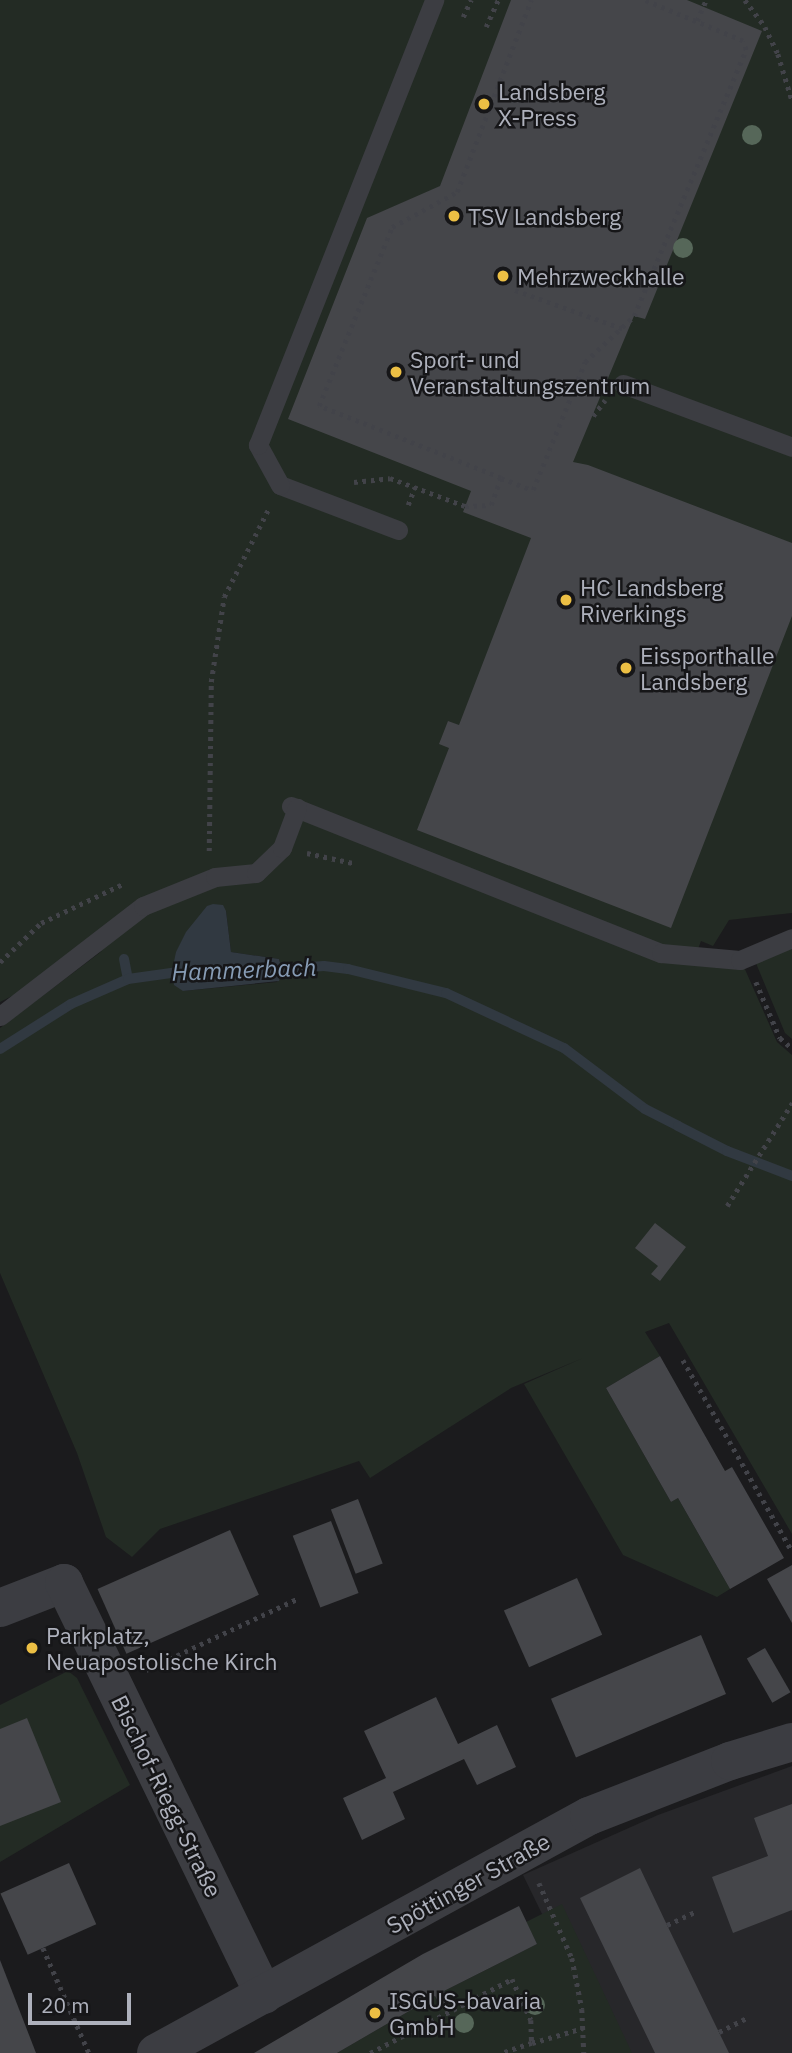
<!DOCTYPE html>
<html>
<head>
<meta charset="utf-8">
<style>
	body { margin:0 }
	#map { position:relative; width:792px; height:2053px; overflow:hidden; background:#1b1b1d; font-family:"IBM Plex Sans",sans-serif }
	div>[style] { position:absolute }
	[style*='--x'] { left:calc(var(--x)*1px); top:calc(var(--y)*1px); width:calc(var(--w)*1px); rotate:calc(var(--a)*1deg) }
	.built>* { inset:0; background:#27272a }
	.green>* { inset:0; background:#232b24 }
	.water>* { inset:0; background:#313941 }
	.stream>* { height:10px; margin:-5px; padding:0 5px; transform-origin:5px; border-radius:5px; background:#313941 }
	.building>* { inset:0; background:#45464a; transform-origin:0 0 }
	.path>* { height:4.5px; margin-top:-2.25px; transform-origin:0; background:repeating-linear-gradient(90deg,#424349 0 3.5px,transparent 0 8.5px) }
	.lane>* { height:19px; margin:-9.5px; padding:0 9.5px; transform-origin:9.5px; border-radius:9.5px; background:#3c3d42 }
	.street>* { height:38px; margin:-19px; padding:0 19px; transform-origin:19px; border-radius:19px; background:#3c3d42 }
	.trees>* { width:20px; height:20px; margin:-10px; border-radius:50%; background:#566759 }
	.dots>* { width:19px; height:19px; translate:-50% -50%; box-sizing:border-box; border:4px solid #161618; border-radius:50% }
	span { translate:-50% -50%; white-space:nowrap; text-align:center; line-height:1.15; -webkit-text-stroke:5px #161618; paint-order:stroke }
	.poi-label { font-size:23px; color:#aeb1bc }
	.left { translate:0 -50%; text-align:left }
	.street-label { font-size:23px; color:#aeb1bc }
	.water-label { font-size:24px; color:#879cb5; font-style:italic }
	.scale { position:absolute; left:28px; top:1993px; width:103px; height:32px; box-sizing:border-box; border:4px solid #aeb1bc; border-top:0; padding-left:9px; font-size:21px; line-height:24px; white-space:nowrap; color:#aeb1bc; -webkit-text-stroke:5px #161618; paint-order:stroke }
</style>
</head>
<body>
<div id="map">
	<div class="built">
		<i style="clip-path:polygon(792px 1766px,792px 2053px,610px 2053px,523px 1875px,658px 1815px)"></i>
	</div>
	<div class="green">
		<i style="clip-path:polygon(evenodd,0 0,792px 0,792px 913px,729px 920px,713px 946px,701px 941px,695px 957px,740px 958px,777px 1042px,792px 1055px,792px 1534px,669px 1323px,645px 1332px,660px 1356px,606px 1388px,671px 1502px,678px 1498px,730px 1589px,717px 1597px,623px 1555px,524px 1384px,583px 1358px,511px 1388px,370px 1478px,359px 1461px,160px 1529px,132px 1557px,106px 1537px,77px 1453px,0 1273px,0 1028px,102px 951px,0 1002px,0 0,226px 911px,231px 952px,279px 959px,282px 970px,277px 982px,183px 991px,226px 911px)"></i>
		<i style="clip-path:polygon(792px 947px,792px 1039px,785px 1033px,753px 956px)"></i>
		<i style="clip-path:polygon(68px 1671px,77px 1678px,130px 1785px,0 1862px,0 1705px)"></i>
		<i style="clip-path:polygon(562px 1904px,632px 2053px,337px 2053px,435px 1996px,441px 2008px,451px 2003px,444px 1991px,537px 1944px,526px 1922px)"></i>
	</div>
	<div class="water">
		<i style="clip-path:polygon(213px 904px,223px 905px,226px 911px,231px 952px,279px 959px,282px 970px,279px 981px,183px 991px,174px 985px,172px 971px,176px 952px,186px 932px,207px 906px)"></i>
	</div>
	<div class="stream">
		<i style="--x:124;--y:959;--w:20;--a:79"></i>
		<i style="--x:271;--y:970;--w:53;--a:-4.3"></i>
		<i style="--x:324;--y:966;--w:24;--a:7"></i>
		<i style="--x:348;--y:969;--w:101;--a:13.8"></i>
		<i style="--x:446;--y:993;--w:130;--a:25"></i>
		<i style="--x:564;--y:1048;--w:101;--a:37"></i>
		<i style="--x:645;--y:1109;--w:37;--a:27"></i>
		<i style="--x:678;--y:1126;--w:55;--a:27"></i>
		<i style="--x:727;--y:1151;--w:70;--a:21"></i>
		<i style="--x:0;--y:1049;--w:84;--a:-32.4"></i>
		<i style="--x:71;--y:1004;--w:62;--a:-23.7"></i>
		<i style="--x:128;--y:979;--w:58;--a:-8"></i>
	</div>
	<div class="building">
		<i style="clip-path:polygon(511px 0,687px 0,762px 31px,645px 319px,634px 316px,573px 462px,588px 465px,792px 543px,792px 616px,671px 928px,417px 830px,449px 748px,439px 744px,448px 721px,459px 725px,531px 538px,463px 512px,471px 491px,288px 419px,367px 218px,440px 186px)"></i>
		<i style="clip-path:polygon(655px 1223px,686px 1247px,660px 1281px,651px 1274px,658px 1266px,635px 1248px)"></i>
		<i style="clip-path:polygon(660px 1356px,725px 1471px,732px 1467px,784px 1558px,730px 1589px,678px 1498px,671px 1502px,606px 1388px)"></i>
		<i style="left:358px;top:1499px;width:69px;height:29px;rotate:69deg"></i>
		<i style="left:331px;top:1521px;width:77px;height:41px;rotate:69deg"></i>
		<i style="left:230px;top:1530px;width:71px;height:145px;rotate:66deg"></i>
		<i style="clip-path:polygon(792px 1565px,792px 1623px,767px 1579px)"></i>
		<i style="left:577px;top:1578px;width:62px;height:80px;rotate:66deg"></i>
		<i style="left:701px;top:1635px;width:64px;height:163px;rotate:67deg"></i>
		<i style="left:765px;top:1648px;width:51px;height:21px;rotate:60deg"></i>
		<i style="clip-path:polygon(436px 1697px,458px 1744px,497px 1725px,516px 1767px,477px 1785px,464px 1759px,393px 1792px,405px 1819px,362px 1840px,343px 1798px,386px 1778px,364px 1731px)"></i>
		<i style="clip-path:polygon(27px 1718px,61px 1802px,0 1826px,0 1729px)"></i>
		<i style="clip-path:polygon(792px 1804px,792px 1910px,733px 1933px,712px 1877px,768px 1856px,754px 1818px)"></i>
		<i style="left:69px;top:1863px;width:67px;height:75px;rotate:66deg"></i>
		<i style="clip-path:polygon(640px 1868px,667px 1925px,729px 2053px,655px 2053px,580px 1898px)"></i>
		<i style="clip-path:polygon(519px 1906px,537px 1944px,444px 1991px,451px 2003px,441px 2008px,435px 1996px,337px 2053px,254px 2053px,423px 1954px)"></i>
		<i style="clip-path:polygon(0 1960px,36px 2053px,0 2053px)"></i>
	</div>
	<div class="path">
		<i style="--x:745;--y:0;--w:34;--a:53"></i>
		<i style="--x:765;--y:27;--w:30;--a:64"></i>
		<i style="--x:778;--y:54;--w:48;--a:73.1"></i>
		<i style="--x:463;--y:17;--w:19;--a:-65"></i>
		<i style="--x:697;--y:21;--w:23;--a:-67"></i>
		<i style="--x:486;--y:27;--w:30;--a:-66"></i>
		<i style="--x:515;--y:290;--w:119;--a:19.7"></i>
		<i style="--x:593;--y:416;--w:20;--a:-53"></i>
		<i style="--x:501;--y:478;--w:34;--a:21"></i>
		<i style="--x:533;--y:490;--w:138;--a:-67.9"></i>
		<i style="--x:585;--y:362;--w:67;--a:-43.2"></i>
		<i style="--x:634;--y:316;--w:289;--a:-67.2"></i>
		<i style="--x:746;--y:50;--w:9;--a:-108"></i>
		<i style="--x:743;--y:41;--w:107;--a:-157.5"></i>
		<i style="--x:354;--y:482;--w:36;--a:-6"></i>
		<i style="--x:390;--y:478;--w:80;--a:20.5"></i>
		<i style="--x:465;--y:506;--w:26;--a:-2"></i>
		<i style="--x:491;--y:505;--w:29;--a:-70"></i>
		<i style="--x:501;--y:478;--w:196;--a:-158.4"></i>
		<i style="--x:319;--y:406;--w:193;--a:-67.8"></i>
		<i style="--x:392;--y:227;--w:74;--a:-28.3"></i>
		<i style="--x:457;--y:192;--w:206;--a:-68.9"></i>
		<i style="--x:408;--y:505;--w:19;--a:-69"></i>
		<i style="--x:209;--y:851;--w:169;--a:-89.3"></i>
		<i style="--x:211;--y:682;--w:86;--a:-81.3"></i>
		<i style="--x:224;--y:597;--w:100;--a:-63.2"></i>
		<i style="--x:307;--y:853;--w:47;--a:12.3"></i>
		<i style="--x:0;--y:962;--w:57;--a:-43.6"></i>
		<i style="--x:41;--y:923;--w:93;--a:-25.5"></i>
		<i style="--x:756;--y:982;--w:61;--a:66.8"></i>
		<i style="--x:780;--y:1038;--w:16;--a:40"></i>
		<i style="--x:727;--y:1206;--w:122;--a:-57.7"></i>
		<i style="--x:683;--y:1360;--w:220;--a:60.3"></i>
		<i style="--x:146;--y:1670;--w:167;--a:-25.2"></i>
		<i style="--x:539;--y:1883;--w:82;--a:66.3"></i>
		<i style="--x:572;--y:1958;--w:52;--a:78.9"></i>
		<i style="--x:582;--y:2009;--w:44;--a:87.4"></i>
		<i style="--x:667;--y:1925;--w:33;--a:-25"></i>
		<i style="--x:43;--y:1948;--w:115;--a:66.3"></i>
		<i style="--x:719;--y:2032;--w:31;--a:-27"></i>
		<i style="--x:532;--y:2043;--w:53;--a:-16.4"></i>
		<i style="--x:370;--y:2053;--w:160;--a:-27.5"></i>
		<i style="--x:512;--y:1979;--w:45;--a:65.1"></i>
		<i style="--x:531;--y:2020;--w:23;--a:88"></i>
		<i style="--x:532;--y:2043;--w:31;--a:161"></i>
	</div>
	<div class="lane">
		<i style="--x:623;--y:384;--w:180;--a:20.4"></i>
		<i style="--x:398;--y:530;--w:126;--a:-159.1"></i>
		<i style="--x:280;--y:485;--w:46;--a:-118.8"></i>
		<i style="--x:258;--y:445;--w:479;--a:-68.4"></i>
		<i style="--x:291;--y:806;--w:398;--a:21.7"></i>
		<i style="--x:661;--y:953;--w:79;--a:5.1"></i>
		<i style="--x:740;--y:960;--w:56;--a:-22.9"></i>
		<i style="--x:0;--y:1016;--w:180;--a:-37.6"></i>
		<i style="--x:143;--y:906;--w:78;--a:-21.9"></i>
		<i style="--x:215;--y:877;--w:41;--a:-5.6"></i>
		<i style="--x:256;--y:873;--w:36;--a:-44"></i>
		<i style="--x:282;--y:848;--w:43;--a:-69.4"></i>
	</div>
	<div class="street">
		<i style="--x:0;--y:1608;--w:69;--a:-21.3"></i>
		<i style="--x:64;--y:1583;--w:458;--a:64.1"></i>
		<i style="--x:156;--y:2053;--w:494;--a:-28.7"></i>
		<i style="--x:589;--y:1816;--w:151;--a:-21.3"></i>
		<i style="--x:730;--y:1761;--w:65;--a:-17"></i>
	</div>
	<div class="trees">
		<i style="left:752px;top:135px"></i>
		<i style="left:683px;top:248px"></i>
		<i style="left:535px;top:2005px"></i>
		<i style="left:464px;top:2023px"></i>
	</div>
	<div class="dots">
		<i style="left:484px;top:104px;background:#ecbf44"></i>
		<i style="left:454px;top:216px;background:#ecbf44"></i>
		<i style="left:503px;top:276px;background:#ecbf44"></i>
		<i style="left:396px;top:372px;background:#ecbf44"></i>
		<i style="left:566px;top:600px;background:#ecbf44"></i>
		<i style="left:626px;top:668px;background:#ecbf44"></i>
		<i style="left:32px;top:1648px;background:#ecbf44"></i>
		<i style="left:375px;top:2013px;background:#ecbf44"></i>
	</div>
	<div class="poi-label">
		<span class="left" style="left:498px;top:104px">Landsberg<br>X-Press</span>
		<span class="left" style="left:468px;top:216px">TSV Landsberg</span>
		<span class="left" style="left:517px;top:276px">Mehrzweckhalle</span>
		<span class="left" style="left:410px;top:372px">Sport- und<br>Veranstaltungszentrum</span>
		<span class="left" style="left:580px;top:600px">HC Landsberg<br>Riverkings</span>
		<span class="left" style="left:640px;top:668px">Eissporthalle<br>Landsberg</span>
		<span class="left" style="left:46px;top:1648px">Parkplatz,<br>Neuapostolische Kirch</span>
		<span class="left" style="left:389px;top:2013px">ISGUS-bavaria<br>GmbH</span>
	</div>
	<div class="street-label">
		<span style="left:167px;top:1796px;rotate:64deg">Bischof-Riegg-Straße</span>
		<span style="left:468px;top:1883px;rotate:-29deg">Spöttinger Straße</span>
	</div>
	<div class="water-label">
		<span style="left:244px;top:970px;rotate:-2deg">Hammerbach</span>
	</div>
	<div class="scale">20 m</div>
</div>
</body>
</html>
